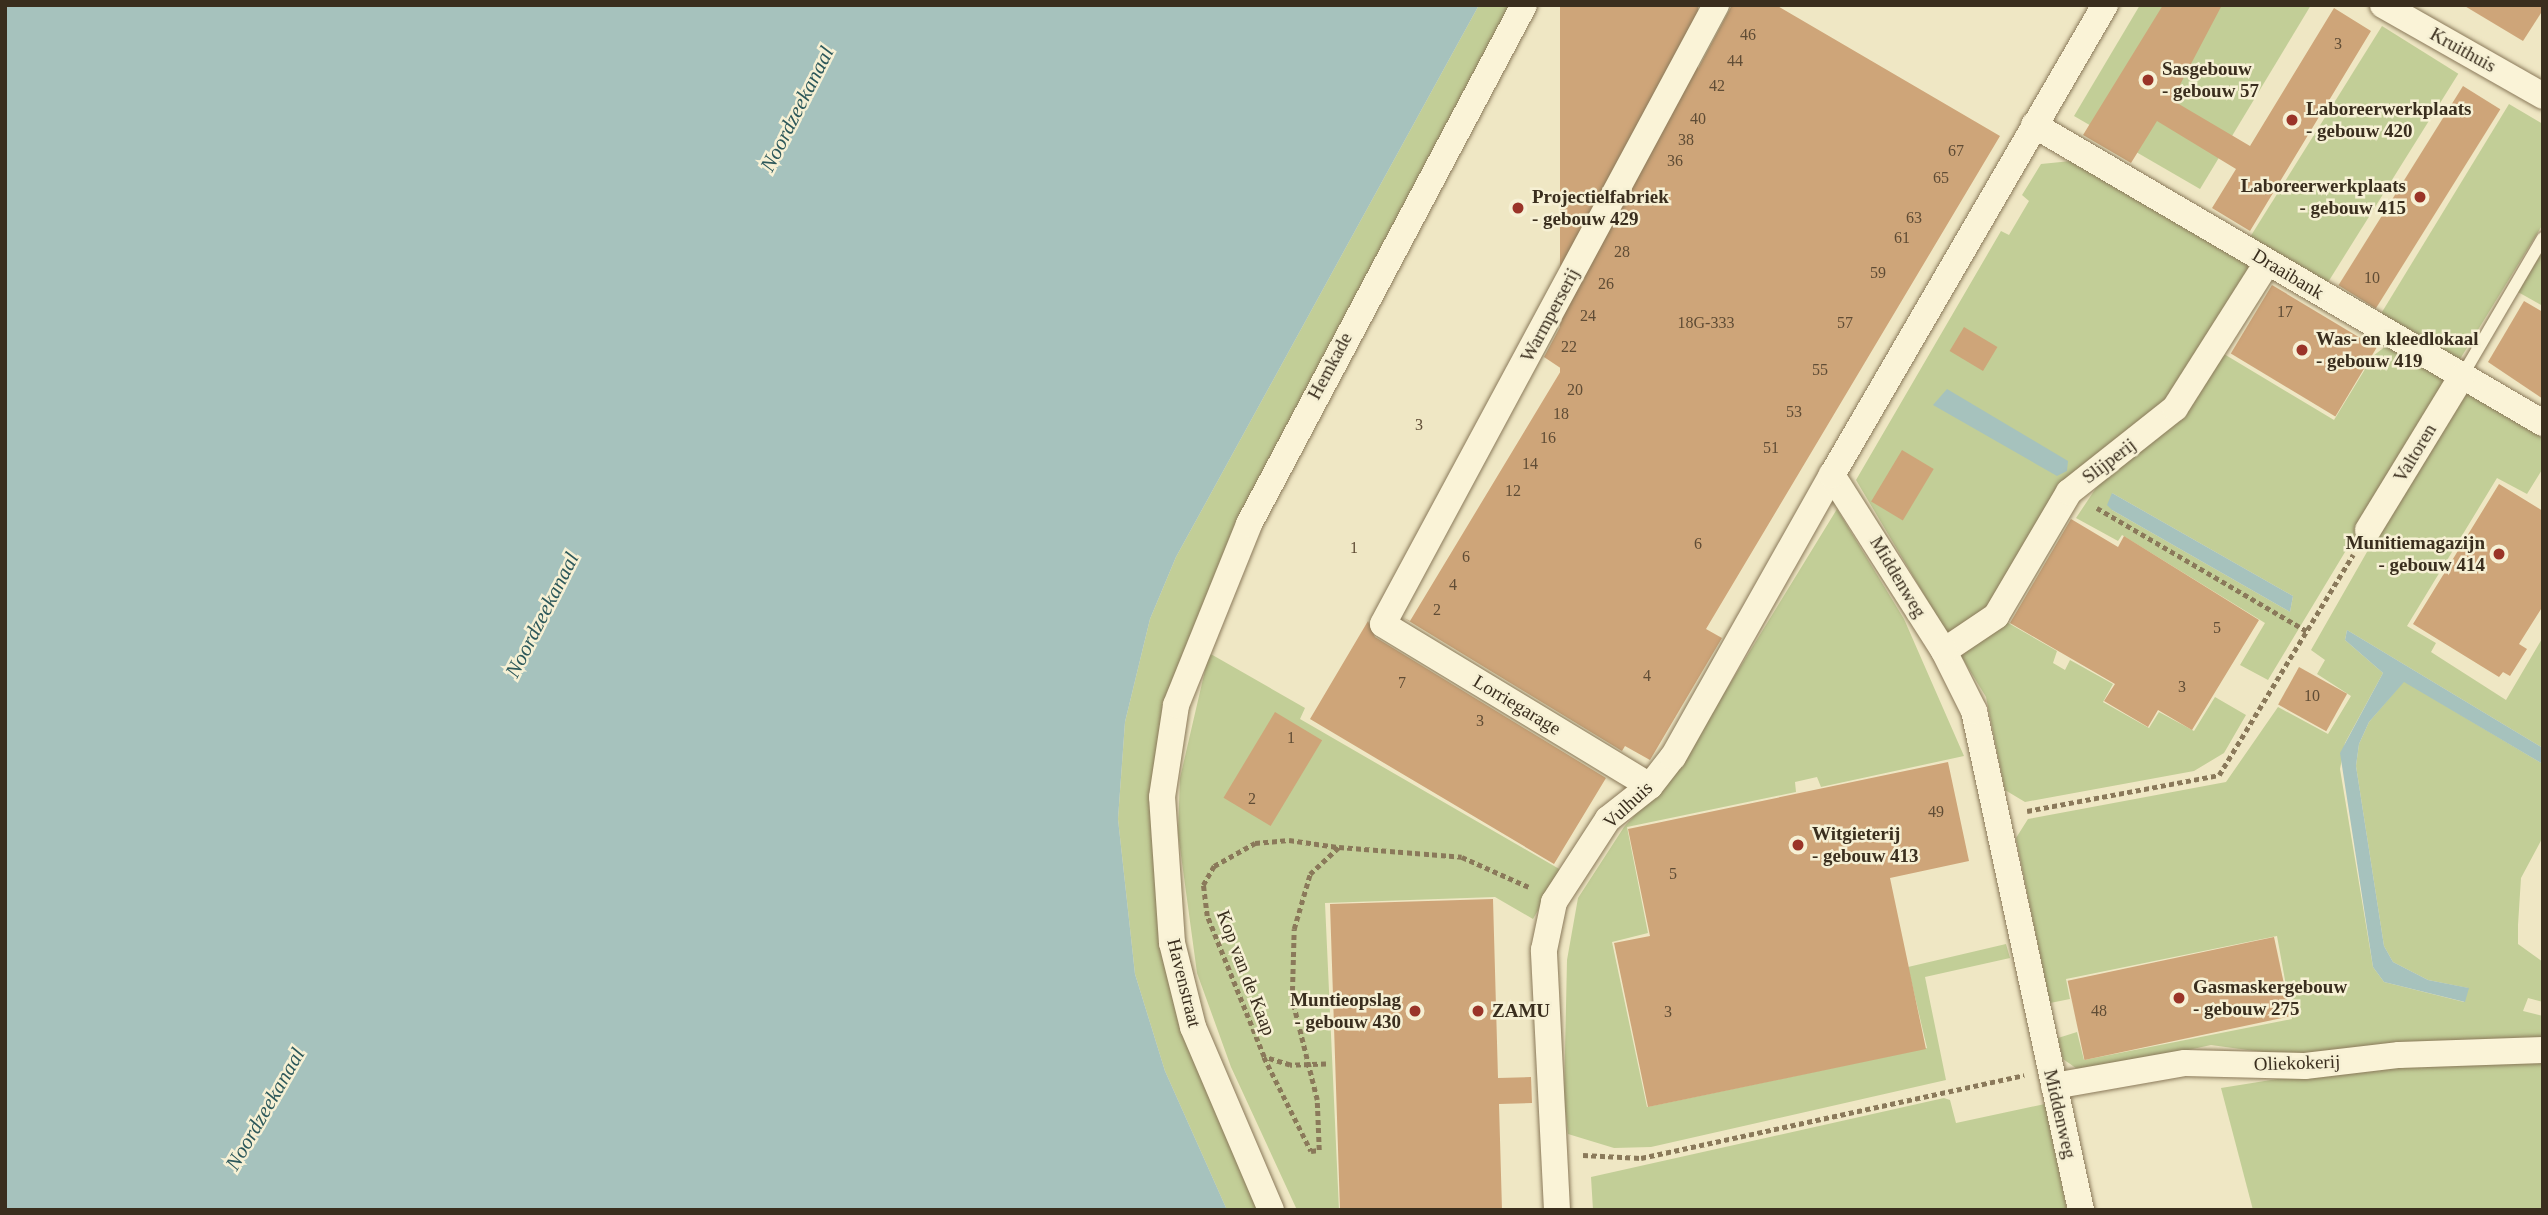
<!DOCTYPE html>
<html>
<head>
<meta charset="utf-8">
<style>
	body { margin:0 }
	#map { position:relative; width:2548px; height:1215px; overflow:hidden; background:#efe7c4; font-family:Georgia,serif }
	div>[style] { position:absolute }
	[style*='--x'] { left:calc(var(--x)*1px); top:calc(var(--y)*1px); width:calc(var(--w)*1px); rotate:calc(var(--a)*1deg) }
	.green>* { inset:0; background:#c2ce97; transform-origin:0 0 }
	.water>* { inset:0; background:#a6c2bd }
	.building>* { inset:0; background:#cea579; transform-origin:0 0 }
	.path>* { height:4.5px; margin-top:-2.25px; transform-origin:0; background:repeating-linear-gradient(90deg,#8a795a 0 5px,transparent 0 8.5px) }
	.roads { filter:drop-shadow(0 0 2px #8a795a) drop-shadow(0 0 2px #8a795a) }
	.service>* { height:12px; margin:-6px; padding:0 6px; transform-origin:6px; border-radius:6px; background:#faf3d7 }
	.minor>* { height:26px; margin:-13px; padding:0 13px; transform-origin:13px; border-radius:13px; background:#faf3d7 }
	.dots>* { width:19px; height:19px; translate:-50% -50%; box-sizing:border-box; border:4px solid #f6f0d4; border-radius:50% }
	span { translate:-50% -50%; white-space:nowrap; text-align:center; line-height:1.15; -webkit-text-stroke:5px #f6f0d4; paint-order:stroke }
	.number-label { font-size:16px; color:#5f4c35 }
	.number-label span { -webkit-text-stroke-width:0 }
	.street-label { font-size:19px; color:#3a2e1e }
	.poi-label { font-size:19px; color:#3a2e1e; font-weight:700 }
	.left { translate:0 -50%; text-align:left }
	.right { translate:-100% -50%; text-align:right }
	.water-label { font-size:21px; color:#2d585a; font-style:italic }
	.frame { position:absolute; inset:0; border:7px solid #3a2e1e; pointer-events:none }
</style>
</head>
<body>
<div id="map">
	<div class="green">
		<i style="clip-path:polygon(1479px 5px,1517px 5px,1363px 291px,1157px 757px,1151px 833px,1167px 963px,1267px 1210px,1227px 1210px,1165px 1071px,1135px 974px,1118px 819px,1125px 722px,1150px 619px,1176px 557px)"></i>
		<i style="clip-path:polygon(2140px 5px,2311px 5px,2200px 189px,2074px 116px)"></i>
		<i style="left:2382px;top:26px;width:90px;height:253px;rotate:32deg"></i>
		<i style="clip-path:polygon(2509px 104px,2543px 124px,2543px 224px,2457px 364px,2379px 317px)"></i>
		<i style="clip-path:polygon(2071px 161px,2253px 267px,2168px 403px,2087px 462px,1986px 612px,1948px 635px,1856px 480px,2001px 231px,2009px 235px,2029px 201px,2022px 195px,2041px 164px)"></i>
		<i style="clip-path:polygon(2543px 251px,2543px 306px,2518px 292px)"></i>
		<i style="clip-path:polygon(evenodd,2386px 346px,2448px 381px,2268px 680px,2240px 665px,2265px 623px,2122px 535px,2118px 541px,2076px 518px,2098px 485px,2224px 354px,2334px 420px,2373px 356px,2386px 346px,2112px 493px,2293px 596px,2290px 612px,2112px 510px,2112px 493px)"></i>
		<i style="clip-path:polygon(2460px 389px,2543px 438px,2543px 468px,2527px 494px,2497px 478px,2407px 626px,2436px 643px,2431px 652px,2506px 700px,2543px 637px,2543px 748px,2347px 630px,2345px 640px,2383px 673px,2345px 743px,2340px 769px,2373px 967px,2384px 982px,2464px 1002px,2468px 988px,2428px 980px,2393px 962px,2384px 946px,2356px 766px,2359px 744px,2369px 722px,2404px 681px,2543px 764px,2543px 837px,2521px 878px,2518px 925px,2518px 944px,2543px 962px,2543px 1002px,2528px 998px,2523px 1011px,2543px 1016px,2543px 1044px,2299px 1057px,2211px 1045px,2083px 1073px,2063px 1059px,2058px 1038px,2077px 1032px,2084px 1060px,2292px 1019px,2277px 936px,2066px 979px,2070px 999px,2050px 1003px,2016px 838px,2028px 819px,2226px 782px,2278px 707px,2328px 734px,2351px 696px,2317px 674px,2325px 660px,2311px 650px)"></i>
		<i style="clip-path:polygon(1837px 509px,1904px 619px,1964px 756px,1821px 787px,1817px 777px,1795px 782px,1796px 792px,1627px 827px,1648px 933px,1612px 942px,1647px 1107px,1927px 1048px,1908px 967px,2006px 944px,2010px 958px,1925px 977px,1946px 1080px,1651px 1147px,1614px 1148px,1568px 1134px,1564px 1099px,1567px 960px,1578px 898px,1624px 827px,1680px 765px)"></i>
		<i style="clip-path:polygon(2003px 620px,2057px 651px,2053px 663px,2065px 670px,2070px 660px,2113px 684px,2103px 702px,2149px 728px,2159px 712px,2194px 731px,2215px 697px,2246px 715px,2224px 753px,2194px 771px,2025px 802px,2005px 790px,1986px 697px,1961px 656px)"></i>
		<i style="clip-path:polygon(1209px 653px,1305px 708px,1300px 719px,1561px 870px,1533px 919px,1495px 897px,1325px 903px,1339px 1210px,1297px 1210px,1231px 1067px,1197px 973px,1178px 833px,1180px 778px)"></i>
		<i style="clip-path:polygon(2543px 1058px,2543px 1210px,2253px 1210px,2221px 1088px,2326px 1071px)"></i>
		<i style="clip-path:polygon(1944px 1098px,1950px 1100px,1956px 1123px,2045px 1104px,2067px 1210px,1593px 1210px,1591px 1177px)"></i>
	</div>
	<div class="water">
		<i style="clip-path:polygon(5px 5px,1479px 5px,1176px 557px,1150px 619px,1125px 722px,1118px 819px,1135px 974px,1165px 1071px,1227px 1210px,5px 1210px)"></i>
		<i style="clip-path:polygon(1947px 389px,2068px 461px,2067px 471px,2057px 476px,1933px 405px)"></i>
		<i style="clip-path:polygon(2112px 493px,2293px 596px,2290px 612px,2112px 510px,2107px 505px)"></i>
		<i style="clip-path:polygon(2347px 630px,2543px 748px,2543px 764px,2404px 682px,2369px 722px,2359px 744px,2356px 766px,2384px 946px,2393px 962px,2428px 980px,2469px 988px,2465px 1002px,2384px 982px,2373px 967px,2340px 753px,2383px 673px,2345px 640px)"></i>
	</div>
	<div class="building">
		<i style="left:1560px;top:5px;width:138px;height:617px"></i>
		<i style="clip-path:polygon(1732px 5px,1776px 5px,2000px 136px,1706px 629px,1722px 638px,1650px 760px,1625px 746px,1622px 751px,1404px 618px,1410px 621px,1562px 369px,1544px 357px)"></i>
		<i style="clip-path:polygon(2163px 5px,2222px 5px,2172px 100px,2250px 146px,2334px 8px,2371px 31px,2250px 231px,2212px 208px,2236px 169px,2157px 121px,2131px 163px,2083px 135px)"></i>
		<i style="clip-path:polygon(2463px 5px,2543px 5px,2543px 10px,2523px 41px)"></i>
		<i style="left:2463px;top:86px;width:44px;height:235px;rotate:32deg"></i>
		<i style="left:2272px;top:285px;width:122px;height:80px;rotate:31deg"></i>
		<i style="clip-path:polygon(2524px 301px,2543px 312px,2543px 399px,2488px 362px)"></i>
		<i style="left:1964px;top:327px;width:39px;height:28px;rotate:31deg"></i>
		<i style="left:1902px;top:450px;width:37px;height:60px;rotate:31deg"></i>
		<i style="clip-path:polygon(2499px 484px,2543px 511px,2543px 606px,2519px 644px,2527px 649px,2510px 676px,2503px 672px,2499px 677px,2413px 624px)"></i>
		<i style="clip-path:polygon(2071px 519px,2118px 547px,2124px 536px,2259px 620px,2192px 730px,2158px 710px,2148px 727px,2104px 701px,2115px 684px,2010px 623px)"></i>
		<i style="clip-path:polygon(1368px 621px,1375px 637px,1606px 778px,1554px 864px,1310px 719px)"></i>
		<i style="left:2299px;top:667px;width:55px;height:43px;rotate:29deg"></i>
		<i style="left:1275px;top:712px;width:55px;height:100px;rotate:31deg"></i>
		<i style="clip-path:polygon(1948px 762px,1969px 861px,1890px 878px,1926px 1049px,1648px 1107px,1614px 943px,1650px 936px,1628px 829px)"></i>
		<i style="clip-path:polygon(1493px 899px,1498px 1078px,1531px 1077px,1532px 1103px,1499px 1104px,1502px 1210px,1340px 1210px,1330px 904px)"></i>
		<i style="left:2274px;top:937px;width:81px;height:211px;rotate:78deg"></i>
	</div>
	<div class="path">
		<i style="--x:2097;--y:508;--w:243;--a:30.4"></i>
		<i style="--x:2027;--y:811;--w:195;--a:-10.6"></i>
		<i style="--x:2219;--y:775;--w:258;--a:-58.7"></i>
		<i style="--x:1264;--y:1057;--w:105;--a:63.4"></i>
		<i style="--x:1311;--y:1151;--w:8;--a:-7"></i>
		<i style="--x:1319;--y:1150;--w:50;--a:-92.3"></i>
		<i style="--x:1317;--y:1100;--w:104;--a:-103.9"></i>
		<i style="--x:1292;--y:999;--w:70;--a:-88.4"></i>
		<i style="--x:1294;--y:929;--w:57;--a:-73.8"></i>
		<i style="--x:1310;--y:874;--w:40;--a:-43"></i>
		<i style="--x:1339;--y:847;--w:123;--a:4.6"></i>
		<i style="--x:1462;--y:857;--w:73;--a:24.1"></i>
		<i style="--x:1326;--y:1064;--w:36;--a:178"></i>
		<i style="--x:1290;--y:1065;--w:27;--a:-163"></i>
		<i style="--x:1264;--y:1057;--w:152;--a:-112"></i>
		<i style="--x:1207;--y:916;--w:31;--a:-97"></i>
		<i style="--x:1203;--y:885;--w:22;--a:-60"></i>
		<i style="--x:1214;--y:866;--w:47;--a:-29.3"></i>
		<i style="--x:1255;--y:843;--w:34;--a:-5"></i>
		<i style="--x:1289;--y:840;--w:49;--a:8.1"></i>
		<i style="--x:1583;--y:1155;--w:58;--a:3"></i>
		<i style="--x:1641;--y:1158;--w:392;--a:-12.2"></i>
	</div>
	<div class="roads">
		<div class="service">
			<i style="--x:2462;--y:376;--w:160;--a:-59.6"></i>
		</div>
		<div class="minor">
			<i style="--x:2383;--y:5;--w:184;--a:29.6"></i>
			<i style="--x:2034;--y:125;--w:590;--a:30.35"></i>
			<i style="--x:2368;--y:530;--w:180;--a:-58.6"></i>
			<i style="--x:1944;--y:651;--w:63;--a:-33.9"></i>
			<i style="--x:1996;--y:616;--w:144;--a:-59.5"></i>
			<i style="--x:2069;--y:492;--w:135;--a:-38.4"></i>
			<i style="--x:2175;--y:408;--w:172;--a:-57.6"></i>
			<i style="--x:1650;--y:786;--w:312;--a:-148.8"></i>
			<i style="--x:1383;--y:624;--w:703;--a:-61.72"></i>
			<i style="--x:2054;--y:1086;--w:133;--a:-10"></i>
			<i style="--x:2185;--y:1063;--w:120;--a:1.4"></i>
			<i style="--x:2305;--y:1066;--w:95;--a:-6.7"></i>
			<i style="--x:2399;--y:1055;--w:144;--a:-2"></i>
			<i style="--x:1271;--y:1210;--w:199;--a:-113.1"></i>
			<i style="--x:1193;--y:1027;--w:87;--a:-104"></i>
			<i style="--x:1172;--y:943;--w:146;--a:-93.9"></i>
			<i style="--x:1162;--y:797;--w:93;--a:-81.3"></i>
			<i style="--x:1176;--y:705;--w:195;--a:-68"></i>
			<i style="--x:1249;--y:524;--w:587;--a:-62.08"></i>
			<i style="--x:1557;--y:1210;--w:260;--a:-92.9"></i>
			<i style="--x:1544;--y:950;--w:49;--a:-78.2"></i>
			<i style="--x:1554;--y:902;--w:99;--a:-57"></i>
			<i style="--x:1608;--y:819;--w:53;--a:-38.2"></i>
			<i style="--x:1650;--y:786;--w:37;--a:-52"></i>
			<i style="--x:1673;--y:757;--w:324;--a:-60.6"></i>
			<i style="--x:2081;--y:1210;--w:510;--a:-102.1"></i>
			<i style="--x:1974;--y:711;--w:67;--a:-116.6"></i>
			<i style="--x:1944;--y:651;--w:209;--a:-122.5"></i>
			<i style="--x:1832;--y:475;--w:544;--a:-59.85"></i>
		</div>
	</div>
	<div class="dots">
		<i style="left:2148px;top:80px;background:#9a3428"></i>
		<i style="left:2292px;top:120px;background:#9a3428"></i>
		<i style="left:2420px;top:197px;background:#9a3428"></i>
		<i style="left:1518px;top:208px;background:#9a3428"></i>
		<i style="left:2302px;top:350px;background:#9a3428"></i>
		<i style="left:2499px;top:554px;background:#9a3428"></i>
		<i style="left:1798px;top:845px;background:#9a3428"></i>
		<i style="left:2179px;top:998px;background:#9a3428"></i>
		<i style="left:1415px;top:1011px;background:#9a3428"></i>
		<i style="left:1478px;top:1011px;background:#9a3428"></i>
	</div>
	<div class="number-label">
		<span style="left:1748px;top:35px">46</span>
		<span style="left:2338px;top:44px">3</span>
		<span style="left:1735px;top:61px">44</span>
		<span style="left:1717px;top:86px">42</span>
		<span style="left:1698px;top:119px">40</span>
		<span style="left:1686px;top:140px">38</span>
		<span style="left:1956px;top:151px">67</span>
		<span style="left:1675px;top:161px">36</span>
		<span style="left:1941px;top:178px">65</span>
		<span style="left:1914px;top:218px">63</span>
		<span style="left:1902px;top:238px">61</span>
		<span style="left:1622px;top:252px">28</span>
		<span style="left:1878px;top:273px">59</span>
		<span style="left:2372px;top:278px">10</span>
		<span style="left:1606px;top:284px">26</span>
		<span style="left:2285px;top:312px">17</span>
		<span style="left:1588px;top:316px">24</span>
		<span style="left:1706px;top:323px">18G-333</span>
		<span style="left:1845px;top:323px">57</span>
		<span style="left:1569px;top:347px">22</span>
		<span style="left:1820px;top:370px">55</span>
		<span style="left:1575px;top:390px">20</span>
		<span style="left:1794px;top:412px">53</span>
		<span style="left:1561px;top:414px">18</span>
		<span style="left:1419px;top:425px">3</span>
		<span style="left:1548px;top:438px">16</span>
		<span style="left:1771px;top:448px">51</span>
		<span style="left:1530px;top:464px">14</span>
		<span style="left:1513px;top:491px">12</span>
		<span style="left:1698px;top:544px">6</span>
		<span style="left:1354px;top:548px">1</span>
		<span style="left:1466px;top:557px">6</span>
		<span style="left:1453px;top:585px">4</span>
		<span style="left:1437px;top:610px">2</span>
		<span style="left:2217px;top:628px">5</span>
		<span style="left:1647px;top:676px">4</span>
		<span style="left:1402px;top:683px">7</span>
		<span style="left:2182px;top:687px">3</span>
		<span style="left:2312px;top:696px">10</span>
		<span style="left:1480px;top:721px">3</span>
		<span style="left:1291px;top:738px">1</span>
		<span style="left:1252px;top:799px">2</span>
		<span style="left:1936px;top:812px">49</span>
		<span style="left:1673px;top:874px">5</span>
		<span style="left:2099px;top:1011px">48</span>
		<span style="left:1668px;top:1012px">3</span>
	</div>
	<div class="street-label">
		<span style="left:2463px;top:50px;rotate:29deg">Kruithuis</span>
		<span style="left:2288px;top:274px;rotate:31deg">Draaibank</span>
		<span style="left:1550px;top:315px;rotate:-62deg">Warmperserij</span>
		<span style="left:1330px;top:366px;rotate:-62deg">Hemkade</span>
		<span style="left:2415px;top:453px;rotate:-59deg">Valtoren</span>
		<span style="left:2109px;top:461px;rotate:-37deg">Slijperij</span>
		<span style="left:1898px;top:577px;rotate:59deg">Middenweg</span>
		<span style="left:1517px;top:705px;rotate:31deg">Lorriegarage</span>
		<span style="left:1628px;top:805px;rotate:-43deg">Vulhuis</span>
		<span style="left:1246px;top:973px;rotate:69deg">Kop van de Kaap</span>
		<span style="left:1184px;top:983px;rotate:76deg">Havenstraat</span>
		<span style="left:2297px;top:1063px;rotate:-2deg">Oliekokerij</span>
		<span style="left:2060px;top:1114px;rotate:77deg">Middenweg</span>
	</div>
	<div class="poi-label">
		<span class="left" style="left:2162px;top:80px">Sasgebouw<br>- gebouw 57</span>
		<span class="left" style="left:2306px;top:120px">Laboreerwerkplaats<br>- gebouw 420</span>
		<span class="right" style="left:2406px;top:197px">Laboreerwerkplaats<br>- gebouw 415</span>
		<span class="left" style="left:1532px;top:208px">Projectielfabriek<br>- gebouw 429</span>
		<span class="left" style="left:2316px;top:350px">Was- en kleedlokaal<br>- gebouw 419</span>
		<span class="right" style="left:2485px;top:554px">Munitiemagazijn<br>- gebouw 414</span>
		<span class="left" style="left:1812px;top:845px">Witgieterij<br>- gebouw 413</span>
		<span class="left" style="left:2193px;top:998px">Gasmaskergebouw<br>- gebouw 275</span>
		<span class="right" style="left:1401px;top:1011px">Muntieopslag<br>- gebouw 430</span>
		<span class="left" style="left:1492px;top:1011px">ZAMU</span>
	</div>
	<div class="water-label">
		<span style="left:797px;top:109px;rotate:-63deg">Noordzeekanaal</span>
		<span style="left:542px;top:615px;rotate:-63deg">Noordzeekanaal</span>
		<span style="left:265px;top:1109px;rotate:-60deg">Noordzeekanaal</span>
	</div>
	<div class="frame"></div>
</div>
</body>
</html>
